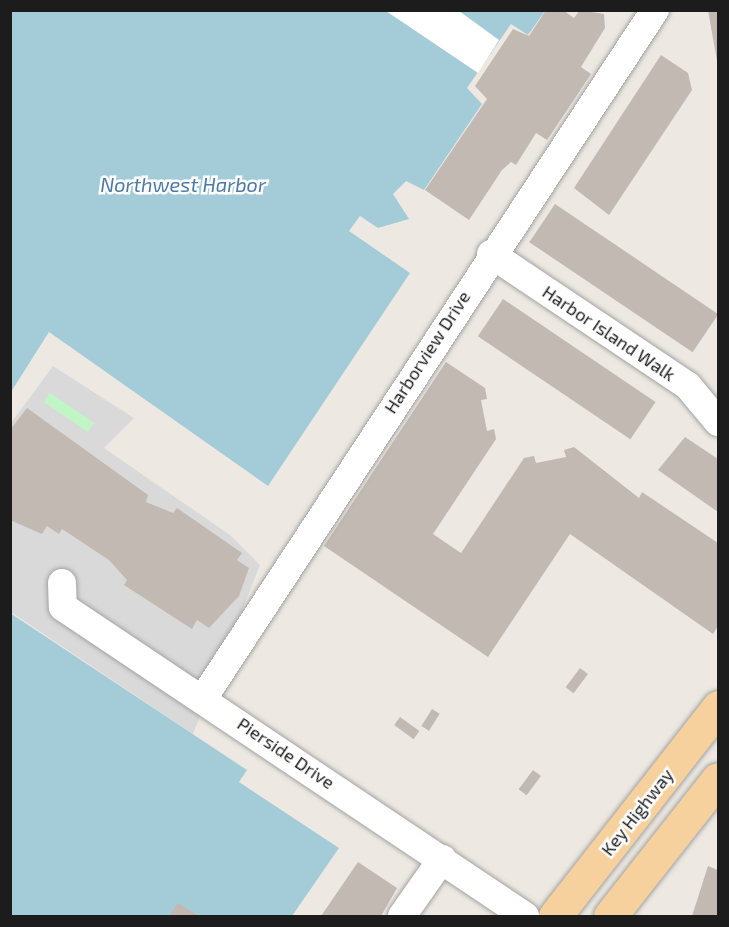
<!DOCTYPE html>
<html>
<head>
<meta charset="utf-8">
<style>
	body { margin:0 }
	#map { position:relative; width:729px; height:927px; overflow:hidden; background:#ede9e2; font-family:"Exo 2",sans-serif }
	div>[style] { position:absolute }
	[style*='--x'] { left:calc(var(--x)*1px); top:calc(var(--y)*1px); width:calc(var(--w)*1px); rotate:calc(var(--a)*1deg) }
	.residential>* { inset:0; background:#dad9d9 }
	.park>* { inset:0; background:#c0f6c5; transform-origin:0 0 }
	.water>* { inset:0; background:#a4ccd8 }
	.pier>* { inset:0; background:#fff }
	.building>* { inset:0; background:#c1b9b2; transform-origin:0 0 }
	.roads { filter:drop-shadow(0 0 2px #a3a3a3) drop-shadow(0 0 2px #a3a3a3) }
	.street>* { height:28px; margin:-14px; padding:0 14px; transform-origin:14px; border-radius:14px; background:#fff }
	.primary>* { height:33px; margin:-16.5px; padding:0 16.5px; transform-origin:16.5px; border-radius:16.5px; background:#f6d19e }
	span { translate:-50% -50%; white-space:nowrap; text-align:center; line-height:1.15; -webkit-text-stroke:5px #fff; paint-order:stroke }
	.street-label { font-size:18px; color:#1c1c1c }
	.water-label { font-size:20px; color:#4e79a5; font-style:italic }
	.frame { position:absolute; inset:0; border:12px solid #1c1c1c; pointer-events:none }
</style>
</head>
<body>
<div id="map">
	<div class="residential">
		<i style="clip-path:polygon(53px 366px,134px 418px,104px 448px,230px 535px,260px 565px,193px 734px,11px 612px,11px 423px)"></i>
	</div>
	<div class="park">
		<i style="left:50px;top:393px;width:53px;height:11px;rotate:34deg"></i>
	</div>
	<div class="water">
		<i style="clip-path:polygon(11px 11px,545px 11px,528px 35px,511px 24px,467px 88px,482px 104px,424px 190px,406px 181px,393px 194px,409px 219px,378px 228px,360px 216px,349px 231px,410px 273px,268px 486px,49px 332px,11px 392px)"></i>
		<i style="clip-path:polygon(10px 613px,247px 770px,239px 782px,339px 848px,292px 916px,11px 916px)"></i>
	</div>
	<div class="pier">
		<i style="clip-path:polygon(386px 11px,459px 11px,499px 40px,478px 73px)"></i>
	</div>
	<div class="building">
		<i style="clip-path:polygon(546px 10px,563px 10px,574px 18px,580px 10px,604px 14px,605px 28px,581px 67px,591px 74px,547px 140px,536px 133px,516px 165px,511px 162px,502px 170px,469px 220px,425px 190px,487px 99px,475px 86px,513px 29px,529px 36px)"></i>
		<i style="clip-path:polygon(708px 10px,718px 10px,718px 61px,717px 61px)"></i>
		<i style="clip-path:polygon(661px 55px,688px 73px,692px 90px,609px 215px,574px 188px)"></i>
		<i style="left:555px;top:204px;width:197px;height:46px;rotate:34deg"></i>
		<i style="left:503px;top:299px;width:184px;height:45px;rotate:34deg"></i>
		<i style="clip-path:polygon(446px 362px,485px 388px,487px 399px,481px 400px,487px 431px,494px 429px,496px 439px,433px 534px,461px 553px,524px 458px,534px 456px,536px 463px,566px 457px,564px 450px,574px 447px,639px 498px,642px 492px,718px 543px,718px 626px,713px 634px,570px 534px,488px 657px,324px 546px)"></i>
		<i style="clip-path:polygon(27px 408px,148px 495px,146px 502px,173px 513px,177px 508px,242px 553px,237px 560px,249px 568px,239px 596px,209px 628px,197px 620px,192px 629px,124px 585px,127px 580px,109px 560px,62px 529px,59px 534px,47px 526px,42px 534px,10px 520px,10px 430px)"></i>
		<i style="clip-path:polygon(685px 437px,718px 459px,718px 512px,658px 470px)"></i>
		<i style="left:580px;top:668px;width:10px;height:24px;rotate:37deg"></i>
		<i style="left:432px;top:709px;width:9px;height:20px;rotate:32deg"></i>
		<i style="left:400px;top:717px;width:24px;height:10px;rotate:36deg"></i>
		<i style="left:533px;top:770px;width:10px;height:24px;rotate:37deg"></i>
		<i style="clip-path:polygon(358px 862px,397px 888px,381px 916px,321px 916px)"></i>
		<i style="clip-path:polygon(708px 866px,718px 870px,718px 916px,692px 916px)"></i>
		<i style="clip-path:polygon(178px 903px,199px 916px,169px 916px)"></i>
	</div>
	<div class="roads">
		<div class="street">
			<i style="--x:491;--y:254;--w:237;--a:33.8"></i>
			<i style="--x:688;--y:386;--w:47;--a:50.2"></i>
			<i style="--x:62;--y:583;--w:24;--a:88"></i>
			<i style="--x:63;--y:607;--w:556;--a:33.78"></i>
			<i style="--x:204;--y:697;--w:822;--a:-56.72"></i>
			<i style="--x:402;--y:916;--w:70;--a:-54.9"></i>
		</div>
		<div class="primary">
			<i style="--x:555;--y:916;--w:265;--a:-52"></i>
			<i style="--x:610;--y:916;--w:174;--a:-51.8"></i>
		</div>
	</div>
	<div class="street-label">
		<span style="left:609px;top:333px;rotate:34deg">Harbor Island Walk</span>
		<span style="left:427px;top:352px;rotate:-57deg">Harborview Drive</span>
		<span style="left:286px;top:753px;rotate:34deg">Pierside Drive</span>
		<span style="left:637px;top:812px;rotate:-52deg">Key Highway</span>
	</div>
	<div class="water-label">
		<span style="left:183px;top:184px">Northwest Harbor</span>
	</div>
	<div class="frame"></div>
</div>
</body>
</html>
